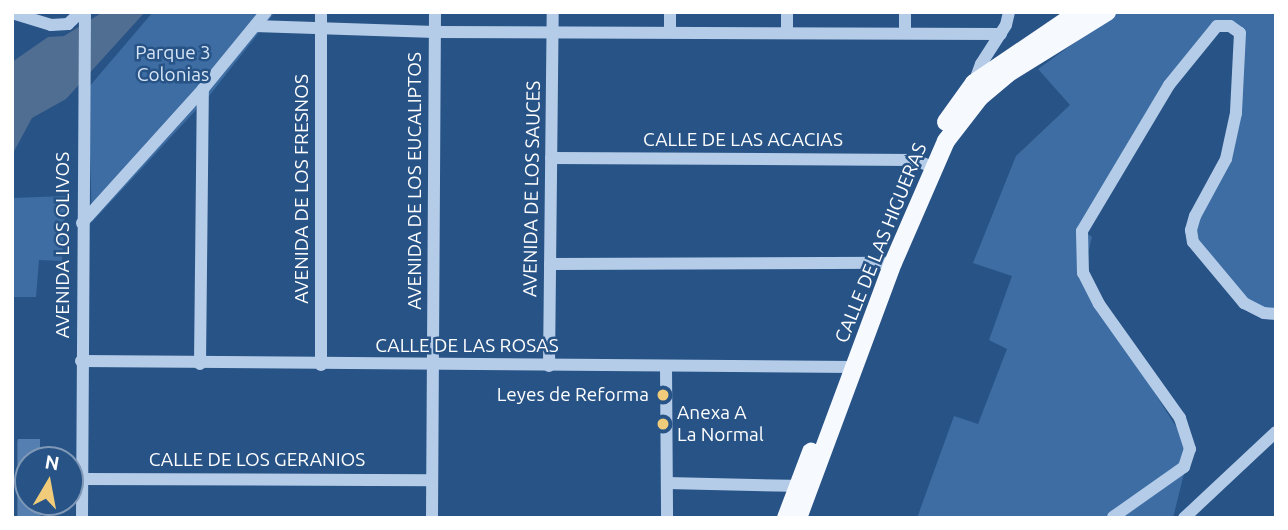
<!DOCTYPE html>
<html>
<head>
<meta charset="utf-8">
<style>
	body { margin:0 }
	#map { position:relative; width:1288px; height:530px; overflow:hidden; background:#285386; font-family:Ubuntu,sans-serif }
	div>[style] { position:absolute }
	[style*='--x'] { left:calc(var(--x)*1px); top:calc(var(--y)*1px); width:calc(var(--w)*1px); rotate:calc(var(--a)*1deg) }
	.green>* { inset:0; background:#3d6da3 }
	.water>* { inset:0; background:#506e92 }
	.minor>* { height:12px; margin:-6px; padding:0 6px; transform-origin:6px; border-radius:6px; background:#b4cce8 }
	.major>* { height:18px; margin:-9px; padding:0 9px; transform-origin:9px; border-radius:9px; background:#f6f9fe }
	.wall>* { inset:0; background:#496d97 }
	.building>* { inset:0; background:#557fb0 }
	.dots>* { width:19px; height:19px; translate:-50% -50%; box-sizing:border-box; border:4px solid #285386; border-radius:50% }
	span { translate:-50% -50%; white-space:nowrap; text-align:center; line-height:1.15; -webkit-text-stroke:5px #285386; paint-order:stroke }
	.park-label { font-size:19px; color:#d7e6f6 }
	.street-label { font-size:19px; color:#fff }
	.poi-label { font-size:19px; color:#fff }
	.right { translate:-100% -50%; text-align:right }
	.left { translate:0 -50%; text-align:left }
	.frame { position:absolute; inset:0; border:14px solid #fff; pointer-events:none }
	.north { position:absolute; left:14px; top:446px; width:70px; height:70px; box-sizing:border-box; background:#285386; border:2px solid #7e98b6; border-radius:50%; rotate:10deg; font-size:19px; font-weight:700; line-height:28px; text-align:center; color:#fff }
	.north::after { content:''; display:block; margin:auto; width:24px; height:32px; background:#efcb7a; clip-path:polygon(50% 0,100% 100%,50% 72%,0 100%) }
</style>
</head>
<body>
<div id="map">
	<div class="green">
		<i style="clip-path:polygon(153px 12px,275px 12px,209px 96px,92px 222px,88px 88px)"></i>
		<i style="clip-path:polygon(1117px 12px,1276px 12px,1276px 314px,1244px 303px,1191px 230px,1226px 158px,1240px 33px,1217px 26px,1169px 85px,1083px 230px,1092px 237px,1083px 273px,1099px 304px,1190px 449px,1173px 518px,917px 518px,954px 416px,978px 424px,1007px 349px,989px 340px,1012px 276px,973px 263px,1016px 156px,1070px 105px,1038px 69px)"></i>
		<i style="clip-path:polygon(66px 196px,62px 261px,39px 260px,36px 297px,12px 297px,12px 198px)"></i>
	</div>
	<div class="water">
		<i style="clip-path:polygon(103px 12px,145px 12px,66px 99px,32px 118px,12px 155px,12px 62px,48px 37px,64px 36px)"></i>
	</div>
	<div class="minor">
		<i style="--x:12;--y:13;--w:41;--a:17.1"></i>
		<i style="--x:51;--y:25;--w:17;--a:-3"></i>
		<i style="--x:68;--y:24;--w:18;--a:-43"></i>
		<i style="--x:255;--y:26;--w:180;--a:1.9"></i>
		<i style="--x:435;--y:32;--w:566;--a:0.2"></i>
		<i style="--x:670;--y:32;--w:20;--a:-90"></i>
		<i style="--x:787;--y:32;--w:20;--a:-90"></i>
		<i style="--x:905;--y:32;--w:20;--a:-90"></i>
		<i style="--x:974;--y:83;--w:20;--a:-70"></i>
		<i style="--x:981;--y:64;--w:46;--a:-57.3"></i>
		<i style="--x:1006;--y:25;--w:13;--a:-77"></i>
		<i style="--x:551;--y:158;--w:363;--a:0.3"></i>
		<i style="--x:914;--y:160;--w:20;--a:20"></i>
		<i style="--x:82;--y:223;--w:181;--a:-47.9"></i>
		<i style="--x:203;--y:89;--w:99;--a:-50.7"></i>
		<i style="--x:550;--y:264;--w:343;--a:-0.2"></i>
		<i style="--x:81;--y:361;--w:772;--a:0.45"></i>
		<i style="--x:200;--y:364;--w:275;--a:-89.4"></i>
		<i style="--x:321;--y:365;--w:353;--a:-90"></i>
		<i style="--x:549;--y:366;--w:354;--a:-89.4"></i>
		<i style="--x:666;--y:366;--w:152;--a:89.6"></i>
		<i style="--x:82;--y:479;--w:350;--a:0.2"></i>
		<i style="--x:667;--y:483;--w:137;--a:1.3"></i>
		<i style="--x:1113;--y:517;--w:87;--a:-35.2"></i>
		<i style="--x:1184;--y:467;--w:19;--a:-72"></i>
		<i style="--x:1190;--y:449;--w:33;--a:-108"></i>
		<i style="--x:1180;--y:418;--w:140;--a:-125.4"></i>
		<i style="--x:1099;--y:304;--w:35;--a:-117"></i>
		<i style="--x:1083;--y:273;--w:42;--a:-91.4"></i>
		<i style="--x:1082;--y:231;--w:170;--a:-59.2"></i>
		<i style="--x:1169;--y:85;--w:76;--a:-50.9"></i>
		<i style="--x:1217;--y:26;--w:13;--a:0"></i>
		<i style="--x:1230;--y:26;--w:12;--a:35"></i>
		<i style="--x:1240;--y:33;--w:80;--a:92.9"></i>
		<i style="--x:1236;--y:113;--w:47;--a:102.3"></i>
		<i style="--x:1226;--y:159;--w:65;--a:118.5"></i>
		<i style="--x:1195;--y:216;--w:15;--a:106"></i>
		<i style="--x:1191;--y:230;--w:12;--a:81"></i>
		<i style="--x:1193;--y:242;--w:80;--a:50.1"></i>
		<i style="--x:1244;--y:303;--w:22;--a:27"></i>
		<i style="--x:1264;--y:313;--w:12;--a:5"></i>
		<i style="--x:82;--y:518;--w:506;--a:-89.66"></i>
		<i style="--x:432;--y:518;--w:506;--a:-89.66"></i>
		<i style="--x:1184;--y:518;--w:126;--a:-43.1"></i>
	</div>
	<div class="major">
		<i style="--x:946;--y:122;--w:48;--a:-54.3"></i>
		<i style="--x:974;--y:83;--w:127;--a:-34.1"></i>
		<i style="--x:786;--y:518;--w:71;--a:-69.3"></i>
		<i style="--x:798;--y:518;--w:272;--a:-69.6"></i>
		<i style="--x:893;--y:263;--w:133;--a:-66.5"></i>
		<i style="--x:946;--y:141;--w:56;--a:-52.3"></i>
		<i style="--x:980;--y:97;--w:35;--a:-40"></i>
		<i style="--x:1007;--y:74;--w:118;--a:-31.8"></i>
	</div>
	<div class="wall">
		<i style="clip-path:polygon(18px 439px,41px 518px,17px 518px,17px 442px)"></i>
	</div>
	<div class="building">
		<i style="clip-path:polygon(18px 439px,40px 439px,40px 460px,28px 460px,28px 502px,40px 502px,41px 518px,18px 518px)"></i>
	</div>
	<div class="dots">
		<i style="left:663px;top:395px;background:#efcb7a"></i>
		<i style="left:663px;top:424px;background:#efcb7a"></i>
	</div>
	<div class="park-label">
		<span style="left:173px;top:64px">Parque 3<br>Colonias</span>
	</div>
	<div class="street-label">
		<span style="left:743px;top:140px">CALLE DE LAS ACACIAS</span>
		<span style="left:415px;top:181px;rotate:-90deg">AVENIDA DE LOS EUCALIPTOS</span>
		<span style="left:302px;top:189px;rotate:-90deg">AVENIDA DE LOS FRESNOS</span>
		<span style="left:532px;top:189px;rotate:-89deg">AVENIDA DE LOS SAUCES</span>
		<span style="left:881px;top:243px;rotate:-68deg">CALLE DE LAS HIGUERAS</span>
		<span style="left:63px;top:245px;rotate:-90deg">AVENIDA LOS OLIVOS</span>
		<span style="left:467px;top:346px">CALLE DE LAS ROSAS</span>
		<span style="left:257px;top:460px">CALLE DE LOS GERANIOS</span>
	</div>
	<div class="poi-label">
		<span class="right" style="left:649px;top:395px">Leyes de Reforma</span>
		<span class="left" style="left:677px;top:424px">Anexa A<br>La Normal</span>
	</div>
	<div class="frame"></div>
	<div class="north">N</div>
</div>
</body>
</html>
